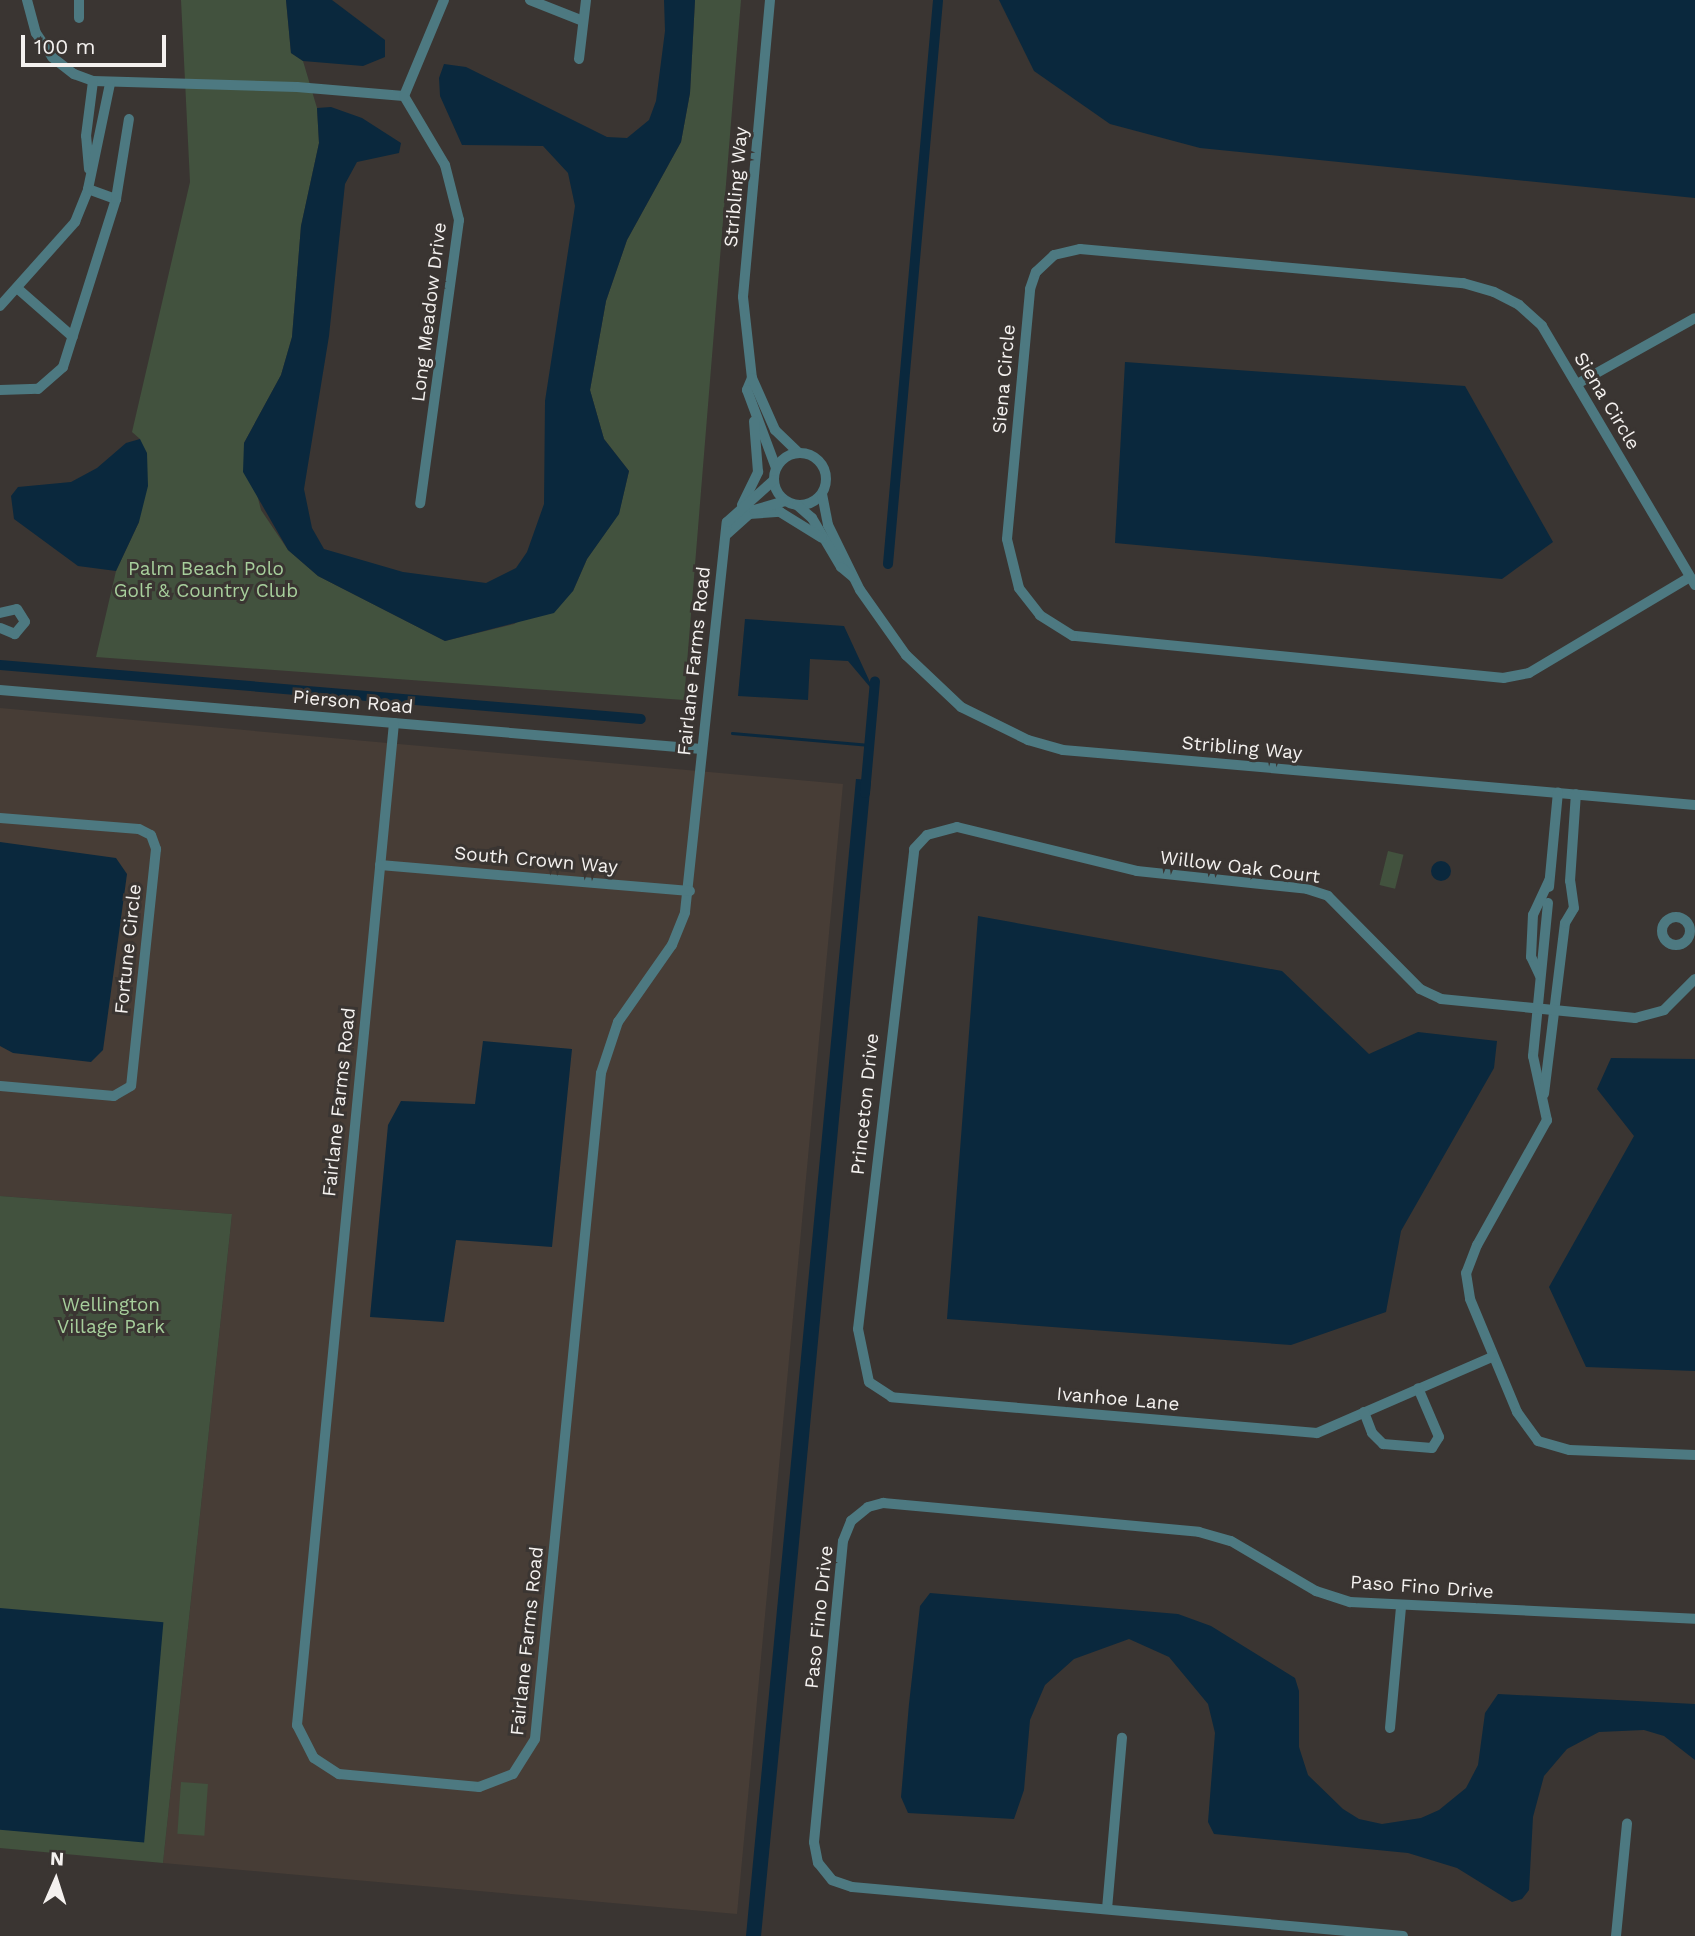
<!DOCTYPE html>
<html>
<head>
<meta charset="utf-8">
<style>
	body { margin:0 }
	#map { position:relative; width:1695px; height:1936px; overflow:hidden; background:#3a3532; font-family:"Work Sans",sans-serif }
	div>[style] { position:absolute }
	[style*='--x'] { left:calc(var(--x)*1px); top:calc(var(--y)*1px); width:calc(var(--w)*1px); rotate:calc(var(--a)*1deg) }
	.built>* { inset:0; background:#473d36 }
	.green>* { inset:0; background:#42523e; transform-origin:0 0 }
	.water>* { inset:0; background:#0a283d; transform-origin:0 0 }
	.round { border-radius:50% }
	.stream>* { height:2.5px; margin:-1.25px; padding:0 1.25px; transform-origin:1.25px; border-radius:1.25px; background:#0a283d }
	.canal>* { height:10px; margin:-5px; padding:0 5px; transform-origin:5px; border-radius:5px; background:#0a283d }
	.minor>* { height:10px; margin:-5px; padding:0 5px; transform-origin:5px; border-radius:5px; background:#4d7981 }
	.minor>.ring { margin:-5px; padding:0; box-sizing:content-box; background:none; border:10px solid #4d7981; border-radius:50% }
	span { translate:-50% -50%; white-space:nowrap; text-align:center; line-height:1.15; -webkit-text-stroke:6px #3a3532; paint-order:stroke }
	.street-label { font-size:19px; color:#f4f1ef }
	.park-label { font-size:19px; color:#a7cf9c }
	.north { position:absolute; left:21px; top:1845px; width:70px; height:70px; -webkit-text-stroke:5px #3a3532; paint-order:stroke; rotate:3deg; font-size:19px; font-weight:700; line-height:28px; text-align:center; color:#f4f1ef }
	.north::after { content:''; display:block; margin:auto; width:24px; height:32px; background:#f4f1ef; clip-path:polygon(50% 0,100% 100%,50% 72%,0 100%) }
	.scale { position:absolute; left:21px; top:35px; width:145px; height:32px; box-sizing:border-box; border:4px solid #f4f1ef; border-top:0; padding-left:9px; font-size:21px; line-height:24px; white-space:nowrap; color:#f4f1ef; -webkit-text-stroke:5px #3a3532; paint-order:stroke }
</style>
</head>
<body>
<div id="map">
	<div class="built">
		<i style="clip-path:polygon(0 708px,843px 784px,737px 1914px,163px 1863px,232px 1214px,0 1196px)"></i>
	</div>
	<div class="green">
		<i style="clip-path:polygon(181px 0,286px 0,291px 53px,303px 61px,317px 108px,319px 143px,301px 226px,292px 337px,281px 375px,244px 443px,261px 510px,288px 550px,318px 576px,445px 641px,514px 624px,573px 591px,587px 559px,619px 513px,629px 471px,604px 439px,590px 390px,606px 301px,627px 240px,681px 142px,690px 93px,695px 0,741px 0,684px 700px,96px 657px,116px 571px,139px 522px,140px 439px,132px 432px,190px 182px)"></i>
		<i style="left:1388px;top:851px;width:16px;height:35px;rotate:14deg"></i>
		<i style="clip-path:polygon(0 1196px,232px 1214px,163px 1863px,0 1848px)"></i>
		<i style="left:181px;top:1782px;width:27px;height:52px;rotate:4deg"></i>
	</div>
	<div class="water">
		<i style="clip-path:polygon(286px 0,332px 0,385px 40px,385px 57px,363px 66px,303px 61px,291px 53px)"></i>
		<i style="clip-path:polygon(664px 0,695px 0,690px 93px,681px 142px,627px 240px,606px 301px,590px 390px,604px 439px,629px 471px,619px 514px,587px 559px,573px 591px,554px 613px,445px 641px,318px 576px,288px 550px,243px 472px,244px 443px,281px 375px,292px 337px,301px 226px,319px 143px,317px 108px,331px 107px,362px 118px,401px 143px,399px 153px,357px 162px,345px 184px,329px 336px,304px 489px,312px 528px,324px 549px,403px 572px,486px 583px,516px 568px,527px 552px,544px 504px,545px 401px,575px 206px,568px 173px,543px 146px,462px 145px,440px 96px,439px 78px,444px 64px,466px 67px,607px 137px,627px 138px,649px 120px,656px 101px,665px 31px)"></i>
		<i style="clip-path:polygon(999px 0,1695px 0,1695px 198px,1200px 148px,1110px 124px,1034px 71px)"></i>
		<i style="clip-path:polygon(1125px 362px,1465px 386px,1553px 542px,1502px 579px,1115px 543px)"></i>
		<i style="clip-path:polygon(140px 439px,147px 453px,148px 486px,139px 522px,116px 571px,78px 566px,14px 519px,11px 496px,18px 487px,71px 482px,97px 468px,126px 443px)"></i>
		<i style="clip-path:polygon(745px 619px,844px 626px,875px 693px,848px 661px,810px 659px,808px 700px,738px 696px)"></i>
		<i style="clip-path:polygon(856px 779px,871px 780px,793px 1606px,761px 1936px,746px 1936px)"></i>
		<i style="clip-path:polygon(0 842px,116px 858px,127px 874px,103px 1050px,91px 1062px,13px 1053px,0 1046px)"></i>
		<i class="round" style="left:1431px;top:861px;width:20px;height:20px"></i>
		<i style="clip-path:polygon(978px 916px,1282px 971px,1369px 1054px,1418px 1032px,1497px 1041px,1494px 1068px,1401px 1231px,1386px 1312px,1291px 1345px,947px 1319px)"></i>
		<i style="clip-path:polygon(483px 1041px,572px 1049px,552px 1247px,456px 1240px,444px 1322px,370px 1317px,388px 1125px,401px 1101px,475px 1104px)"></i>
		<i style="clip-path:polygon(1611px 1058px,1695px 1059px,1695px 1371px,1586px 1367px,1549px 1287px,1634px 1136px,1597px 1089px)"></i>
		<i style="clip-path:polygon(930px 1593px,1178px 1614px,1211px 1626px,1295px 1678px,1299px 1691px,1299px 1747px,1308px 1775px,1343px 1809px,1359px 1819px,1382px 1824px,1421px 1818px,1439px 1810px,1466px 1788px,1478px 1765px,1485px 1713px,1498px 1694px,1695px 1704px,1695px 1760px,1664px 1736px,1644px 1730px,1599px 1732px,1567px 1749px,1544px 1776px,1533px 1817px,1529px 1890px,1522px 1899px,1512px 1902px,1457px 1868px,1408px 1853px,1214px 1834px,1208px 1822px,1215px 1733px,1208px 1704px,1169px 1657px,1129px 1639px,1074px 1659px,1045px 1685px,1030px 1720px,1024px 1790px,1014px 1819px,908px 1813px,901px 1797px,909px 1704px,920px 1606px)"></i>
		<i style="left:0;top:1608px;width:164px;height:221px;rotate:5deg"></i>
	</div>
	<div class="stream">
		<i style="--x:732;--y:733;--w:138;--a:5"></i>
	</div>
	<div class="canal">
		<i style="--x:888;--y:564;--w:566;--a:-84.93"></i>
		<i style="--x:0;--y:665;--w:643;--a:4.82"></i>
		<i style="--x:865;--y:793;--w:112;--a:-84.9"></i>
	</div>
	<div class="minor">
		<i style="--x:27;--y:0;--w:34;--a:75"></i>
		<i style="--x:36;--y:33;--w:29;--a:56"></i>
		<i style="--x:52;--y:57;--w:28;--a:38"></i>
		<i style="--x:74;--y:74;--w:20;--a:20"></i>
		<i style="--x:93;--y:81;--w:204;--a:1.7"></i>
		<i style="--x:297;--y:87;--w:107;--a:4.8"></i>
		<i style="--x:404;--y:96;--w:80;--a:59.3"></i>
		<i style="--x:445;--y:165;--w:57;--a:75.7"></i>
		<i style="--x:459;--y:220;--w:286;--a:97.8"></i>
		<i style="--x:530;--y:0;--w:57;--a:21.6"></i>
		<i style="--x:770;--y:0;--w:298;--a:95.2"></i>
		<i style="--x:743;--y:297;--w:81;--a:83.7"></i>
		<i style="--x:752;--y:378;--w:13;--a:113"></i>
		<i style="--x:747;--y:390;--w:83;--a:69.6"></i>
		<i style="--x:79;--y:18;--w:18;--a:-90"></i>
		<i style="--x:579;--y:59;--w:59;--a:-83.2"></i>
		<i style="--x:404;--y:96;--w:104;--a:-67.4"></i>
		<i style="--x:89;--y:169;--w:33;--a:-95"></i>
		<i style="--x:86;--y:136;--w:55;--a:-82.7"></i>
		<i style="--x:88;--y:189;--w:30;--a:20"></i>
		<i style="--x:17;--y:288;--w:74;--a:41.2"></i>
		<i style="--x:0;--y:306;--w:113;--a:-48.2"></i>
		<i style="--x:75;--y:222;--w:35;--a:-68"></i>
		<i style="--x:88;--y:189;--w:107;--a:-78.2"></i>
		<i style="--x:752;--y:378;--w:57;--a:66.1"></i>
		<i style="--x:775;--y:430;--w:33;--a:44"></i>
		<i style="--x:1577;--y:384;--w:135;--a:-29.2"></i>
		<i style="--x:0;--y:390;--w:38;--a:-2"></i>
		<i style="--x:38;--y:389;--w:33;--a:-41"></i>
		<i style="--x:63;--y:367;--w:176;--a:-72.5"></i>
		<i style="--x:116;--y:199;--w:81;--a:-80.8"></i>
		<i class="ring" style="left:774px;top:453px;width:42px;height:42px"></i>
		<i style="--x:822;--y:494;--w:32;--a:79"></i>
		<i style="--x:828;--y:525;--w:72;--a:63.8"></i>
		<i style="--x:860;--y:590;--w:80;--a:54.7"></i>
		<i style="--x:906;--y:655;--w:76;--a:43.4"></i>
		<i style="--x:961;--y:707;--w:75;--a:26.2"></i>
		<i style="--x:1028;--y:740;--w:36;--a:16"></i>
		<i style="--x:1063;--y:750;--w:59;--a:4.8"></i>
		<i style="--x:1122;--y:755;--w:575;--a:4.99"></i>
		<i style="--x:742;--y:505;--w:37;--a:-64"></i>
		<i style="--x:758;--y:472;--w:51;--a:-94.5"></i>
		<i style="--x:797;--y:505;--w:20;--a:41"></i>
		<i style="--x:812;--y:518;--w:57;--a:59.4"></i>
		<i style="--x:841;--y:567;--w:16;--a:40"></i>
		<i style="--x:749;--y:514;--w:31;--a:-4"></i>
		<i style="--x:780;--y:512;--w:49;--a:31.8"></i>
		<i style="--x:727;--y:534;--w:36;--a:-42"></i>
		<i style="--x:754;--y:510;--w:32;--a:-16"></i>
		<i style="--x:1690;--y:577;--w:187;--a:149.2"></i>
		<i style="--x:1529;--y:673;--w:25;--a:169"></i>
		<i style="--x:1504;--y:678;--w:433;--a:-174.4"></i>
		<i style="--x:1073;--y:636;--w:39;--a:-148"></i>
		<i style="--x:1040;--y:615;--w:34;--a:-128"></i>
		<i style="--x:1019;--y:588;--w:50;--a:-103.8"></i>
		<i style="--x:1007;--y:539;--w:251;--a:-84.7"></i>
		<i style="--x:1030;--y:289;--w:18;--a:-71"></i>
		<i style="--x:1036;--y:272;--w:25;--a:-43"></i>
		<i style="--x:1054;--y:255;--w:27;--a:-13"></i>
		<i style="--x:1080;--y:249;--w:385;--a:5.1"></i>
		<i style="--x:1463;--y:283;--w:32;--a:16"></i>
		<i style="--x:1494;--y:292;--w:28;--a:27"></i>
		<i style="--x:1519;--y:305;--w:31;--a:42"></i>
		<i style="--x:1542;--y:326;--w:301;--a:59.4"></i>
		<i style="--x:0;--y:613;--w:17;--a:-13"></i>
		<i style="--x:17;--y:609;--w:15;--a:58"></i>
		<i style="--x:25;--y:622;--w:16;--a:130"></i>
		<i style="--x:15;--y:634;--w:16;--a:-158"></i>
		<i style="--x:0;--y:690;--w:704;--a:4.8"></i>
		<i style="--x:394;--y:723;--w:1007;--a:95.53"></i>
		<i style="--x:297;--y:1725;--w:37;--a:63"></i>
		<i style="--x:314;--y:1758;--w:30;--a:33"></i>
		<i style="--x:339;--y:1774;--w:141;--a:5.3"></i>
		<i style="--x:479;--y:1787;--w:36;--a:-21"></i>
		<i style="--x:513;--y:1774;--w:41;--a:-57.8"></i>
		<i style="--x:535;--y:1739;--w:669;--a:-84.34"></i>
		<i style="--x:601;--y:1073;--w:54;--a:-71.6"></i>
		<i style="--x:618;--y:1022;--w:94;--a:-55"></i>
		<i style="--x:672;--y:945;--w:35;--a:-68"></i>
		<i style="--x:685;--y:912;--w:392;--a:-83.9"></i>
		<i style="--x:727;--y:522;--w:63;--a:-41.8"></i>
		<i style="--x:0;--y:818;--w:139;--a:4.5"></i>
		<i style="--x:139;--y:829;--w:13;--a:27"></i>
		<i style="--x:151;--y:835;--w:15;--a:70"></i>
		<i style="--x:156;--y:849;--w:238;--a:96"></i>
		<i style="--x:131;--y:1086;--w:20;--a:150"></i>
		<i style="--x:114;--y:1096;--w:114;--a:-175"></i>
		<i style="--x:380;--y:865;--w:311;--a:4.8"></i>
		<i style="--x:1549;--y:887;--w:95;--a:-84.6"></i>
		<i style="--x:1548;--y:903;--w:154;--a:95.6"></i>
		<i style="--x:1533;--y:1056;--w:66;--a:77.7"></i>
		<i style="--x:1547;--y:1120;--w:143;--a:119.2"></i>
		<i style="--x:1477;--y:1245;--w:30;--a:111"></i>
		<i style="--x:1466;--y:1273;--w:26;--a:81"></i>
		<i style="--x:1470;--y:1299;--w:122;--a:67.4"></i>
		<i style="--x:1517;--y:1412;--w:36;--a:54"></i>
		<i style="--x:1538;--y:1441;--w:33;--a:16"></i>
		<i style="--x:1570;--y:1450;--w:125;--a:2.3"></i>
		<i class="ring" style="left:1662px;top:917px;width:18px;height:18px"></i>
		<i style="--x:1540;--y:976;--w:21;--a:-115"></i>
		<i style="--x:1531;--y:957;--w:42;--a:-87.3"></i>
		<i style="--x:1533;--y:915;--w:38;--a:-65"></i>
		<i style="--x:1544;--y:1094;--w:172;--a:-83"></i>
		<i style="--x:1565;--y:923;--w:17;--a:-59"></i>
		<i style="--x:1574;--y:908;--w:27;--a:-98"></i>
		<i style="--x:1570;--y:881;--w:87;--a:-86.1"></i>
		<i style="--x:1492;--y:1357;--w:191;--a:156.5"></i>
		<i style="--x:1317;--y:1433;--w:427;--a:-175.2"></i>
		<i style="--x:892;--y:1397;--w:27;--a:-147"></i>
		<i style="--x:869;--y:1382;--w:54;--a:-101.7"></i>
		<i style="--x:858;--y:1329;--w:483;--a:-83.3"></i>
		<i style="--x:914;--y:849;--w:19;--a:-47"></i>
		<i style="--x:927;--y:835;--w:31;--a:-15"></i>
		<i style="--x:957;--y:827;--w:185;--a:13.7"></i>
		<i style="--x:1137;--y:871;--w:171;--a:6"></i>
		<i style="--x:1307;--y:889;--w:22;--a:18"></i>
		<i style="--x:1328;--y:896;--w:131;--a:45.3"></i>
		<i style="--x:1420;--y:989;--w:23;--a:25"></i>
		<i style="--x:1441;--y:999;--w:195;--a:5.6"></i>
		<i style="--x:1635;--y:1018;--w:30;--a:-15"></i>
		<i style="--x:1664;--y:1010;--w:44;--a:-45"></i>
		<i style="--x:1364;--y:1412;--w:22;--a:69"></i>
		<i style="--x:1372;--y:1433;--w:16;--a:45"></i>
		<i style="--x:1383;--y:1444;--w:49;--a:4.7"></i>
		<i style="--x:1432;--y:1448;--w:13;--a:-58"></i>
		<i style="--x:1439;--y:1437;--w:53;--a:-113.2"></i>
		<i style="--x:1390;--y:1728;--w:122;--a:-84.8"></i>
		<i style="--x:1107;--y:1909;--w:172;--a:-85"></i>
		<i style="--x:1403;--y:1936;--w:553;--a:-174.92"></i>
		<i style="--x:852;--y:1887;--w:21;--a:-161"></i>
		<i style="--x:832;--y:1880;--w:22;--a:-129"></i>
		<i style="--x:818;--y:1863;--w:21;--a:-101"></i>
		<i style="--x:814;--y:1842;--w:302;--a:-84.5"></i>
		<i style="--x:843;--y:1541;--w:22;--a:-68"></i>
		<i style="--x:851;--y:1521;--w:22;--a:-39"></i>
		<i style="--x:868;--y:1507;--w:16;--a:-15"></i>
		<i style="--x:883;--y:1503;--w:317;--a:5.2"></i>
		<i style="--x:1199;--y:1532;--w:33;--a:16"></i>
		<i style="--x:1231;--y:1541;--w:99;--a:30.5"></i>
		<i style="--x:1316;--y:1591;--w:36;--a:18"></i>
		<i style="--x:1350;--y:1602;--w:345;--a:2.8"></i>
		<i style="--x:1616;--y:1936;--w:113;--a:-84.4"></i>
	</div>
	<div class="street-label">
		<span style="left:736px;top:187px;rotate:-85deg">Stribling Way</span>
		<span style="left:429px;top:312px;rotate:-83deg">Long Meadow Drive</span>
		<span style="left:1004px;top:379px;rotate:-85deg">Siena Circle</span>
		<span style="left:1607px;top:401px;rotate:59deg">Siena Circle</span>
		<span style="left:694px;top:661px;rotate:-84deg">Fairlane Farms Road</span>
		<span style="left:353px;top:702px;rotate:5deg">Pierson Road</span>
		<span style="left:1242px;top:748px;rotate:5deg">Stribling Way</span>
		<span style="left:536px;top:860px;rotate:5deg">South Crown Way</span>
		<span style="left:1240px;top:867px;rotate:7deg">Willow Oak Court</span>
		<span style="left:128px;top:949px;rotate:-84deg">Fortune Circle</span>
		<span style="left:339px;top:1102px;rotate:-84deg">Fairlane Farms Road</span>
		<span style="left:865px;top:1104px;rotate:-84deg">Princeton Drive</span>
		<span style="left:1118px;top:1399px;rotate:5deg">Ivanhoe Lane</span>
		<span style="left:1422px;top:1587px;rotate:4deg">Paso Fino Drive</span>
		<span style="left:819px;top:1617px;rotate:-84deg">Paso Fino Drive</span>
		<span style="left:527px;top:1641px;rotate:-84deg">Fairlane Farms Road</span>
	</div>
	<div class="park-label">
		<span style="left:206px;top:580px">Palm Beach Polo<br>Golf &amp; Country Club</span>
		<span style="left:111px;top:1316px">Wellington<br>Village Park</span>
	</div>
	<div class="north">N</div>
	<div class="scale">100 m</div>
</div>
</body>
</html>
